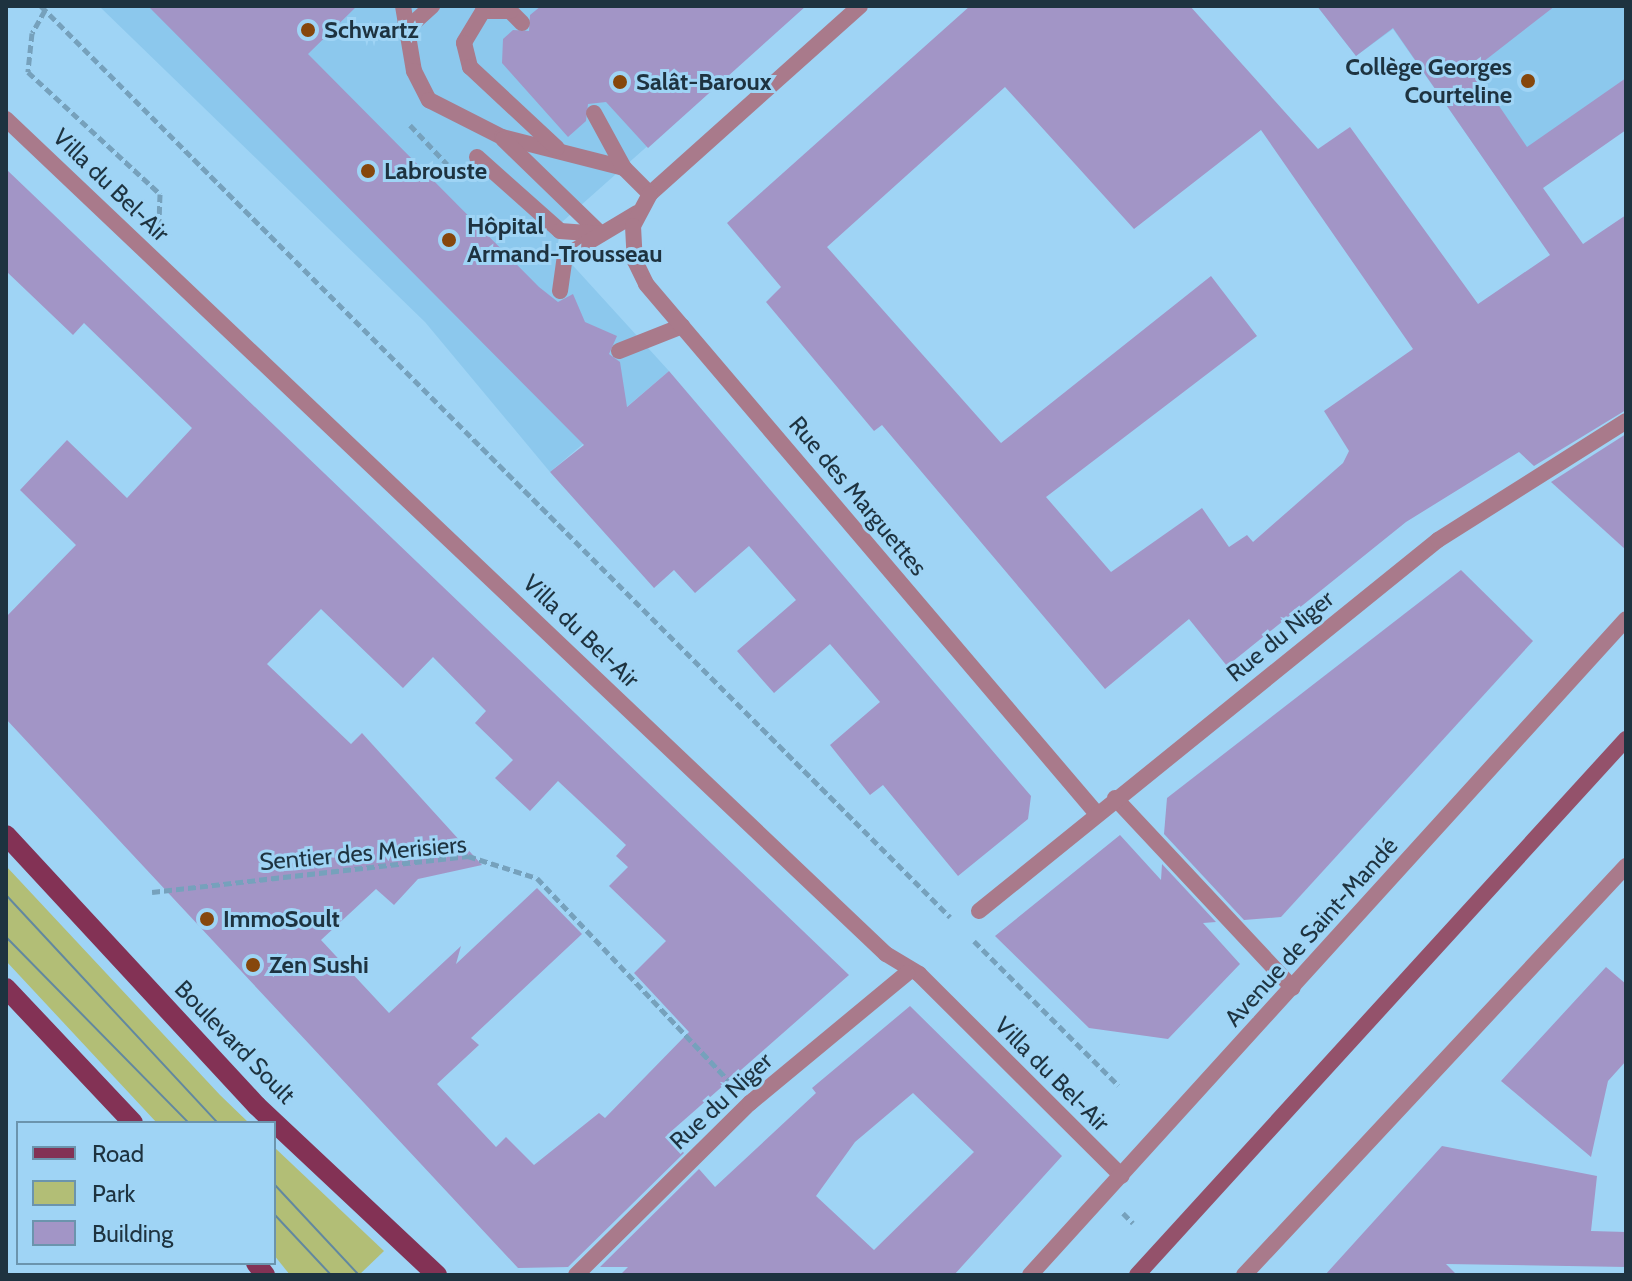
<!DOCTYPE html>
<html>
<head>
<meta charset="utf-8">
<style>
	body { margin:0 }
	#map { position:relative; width:1632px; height:1281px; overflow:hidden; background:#9fd4f5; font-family:Cabin,sans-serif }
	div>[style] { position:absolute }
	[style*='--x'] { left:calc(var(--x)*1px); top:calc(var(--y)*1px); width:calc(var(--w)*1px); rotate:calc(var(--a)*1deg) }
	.built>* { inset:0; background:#8cc8ed }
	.green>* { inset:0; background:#b2be76 }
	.building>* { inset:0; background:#a295c6 }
	.path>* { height:5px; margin-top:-2.5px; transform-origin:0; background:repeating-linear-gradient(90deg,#76a1bc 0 8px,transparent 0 12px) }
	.service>* { height:16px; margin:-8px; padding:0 8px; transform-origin:8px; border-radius:8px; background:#a97a8b }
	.minor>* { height:16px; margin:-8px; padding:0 8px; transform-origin:8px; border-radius:8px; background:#a97a8b }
	.secondary>* { height:16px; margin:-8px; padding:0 8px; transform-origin:8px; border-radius:8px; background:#94526b }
	.primary>* { height:20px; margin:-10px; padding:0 10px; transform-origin:10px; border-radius:10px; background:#833255 }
	.tram>* { height:2px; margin:-1px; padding:0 1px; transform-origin:1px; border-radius:1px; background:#6288a0 }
	.dots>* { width:22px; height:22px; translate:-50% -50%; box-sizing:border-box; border:4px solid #9fd4f5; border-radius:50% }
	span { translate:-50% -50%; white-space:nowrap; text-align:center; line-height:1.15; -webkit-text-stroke:6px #9fd4f5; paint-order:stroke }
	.poi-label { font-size:24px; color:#1e3340; font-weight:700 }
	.left { translate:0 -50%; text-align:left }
	.right { translate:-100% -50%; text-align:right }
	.street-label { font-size:24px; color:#1e3340 }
	.frame { position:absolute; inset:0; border:8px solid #1e3340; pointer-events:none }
	.legend { position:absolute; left:16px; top:1121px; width:260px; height:144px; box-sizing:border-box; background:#9fd4f5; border:2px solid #6b94ad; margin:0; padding:10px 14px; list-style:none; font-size:24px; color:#1e3340 }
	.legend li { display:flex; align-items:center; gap:16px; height:40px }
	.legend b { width:40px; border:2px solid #6b94ad }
</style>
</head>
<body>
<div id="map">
	<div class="built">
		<i style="clip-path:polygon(99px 6px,805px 6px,562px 222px,557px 248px,669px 371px,550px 472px,425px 322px)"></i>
		<i style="clip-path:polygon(1317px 6px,1626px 6px,1626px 116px,1511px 198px,1393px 29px,1356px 56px)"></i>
	</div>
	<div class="green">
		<i style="clip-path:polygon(6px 866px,220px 1095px,249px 1123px,157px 1123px,6px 961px)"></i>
		<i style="clip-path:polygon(274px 1147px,384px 1251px,359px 1275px,290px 1275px,274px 1255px)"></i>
	</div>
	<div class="building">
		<i style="clip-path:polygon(148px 6px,357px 6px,308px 54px,539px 287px,558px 302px,573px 294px,585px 322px,617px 336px,609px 354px,620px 362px,627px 407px,669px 371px,1031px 796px,1028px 819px,958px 876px,883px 785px,870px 795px,830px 745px,880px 702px,830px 644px,774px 693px,737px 651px,796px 600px,749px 546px,695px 593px,674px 570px,654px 588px,550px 472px,584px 445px)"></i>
		<i style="clip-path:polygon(541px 6px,806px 6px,648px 148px,606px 102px,588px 104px,586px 121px,568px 137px,502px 63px,503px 39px,513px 30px,529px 31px,530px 15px)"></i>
		<i style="clip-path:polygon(evenodd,970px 6px,1190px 6px,1318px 149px,1350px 127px,1478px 304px,1550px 255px,1393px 28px,1356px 56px,1317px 6px,1555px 6px,1474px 69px,1527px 147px,1626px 78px,1626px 130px,1543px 188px,1583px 244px,1626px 215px,1626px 410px,1534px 466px,1519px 452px,1406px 522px,1227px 666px,1189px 619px,1105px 689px,882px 425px,874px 431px,766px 302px,781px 287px,727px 223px,970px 6px,1005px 87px,1134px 229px,1261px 130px,1413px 349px,1324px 411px,1349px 451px,1343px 463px,1253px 542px,1247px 535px,1229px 547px,1202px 508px,1111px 572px,1046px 497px,1257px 336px,1211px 276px,1001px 443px,827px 247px,1005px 87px)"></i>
		<i style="clip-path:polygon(evenodd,6px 169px,849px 975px,667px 1135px,684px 1153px,568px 1267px,518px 1268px,6px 719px,6px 617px,76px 545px,20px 490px,67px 440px,127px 498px,192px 428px,84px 323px,73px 335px,6px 271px,6px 169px,321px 609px,403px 688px,433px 657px,486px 711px,475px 723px,513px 760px,495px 778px,530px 811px,558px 781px,626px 845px,616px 856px,628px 867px,609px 886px,666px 941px,634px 973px,689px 1032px,605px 1118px,599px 1113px,534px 1165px,506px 1137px,496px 1147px,437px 1084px,479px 1045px,471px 1038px,582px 934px,537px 888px,456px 964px,461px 946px,389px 1013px,321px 940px,376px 889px,394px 905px,418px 879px,482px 865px,362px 733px,351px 744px,267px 664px,321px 609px)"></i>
		<i style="clip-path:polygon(1626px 434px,1626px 550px,1551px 482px)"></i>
		<i style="clip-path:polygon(1461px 570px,1533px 641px,1281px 917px,1244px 920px,1164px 834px,1167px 798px)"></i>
		<i style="clip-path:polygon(1120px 835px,1161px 880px,1162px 864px,1216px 922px,1203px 923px,1240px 964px,1168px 1039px,1089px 1028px,995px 936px)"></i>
		<i style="clip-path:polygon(1606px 967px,1626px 984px,1626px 1061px,1608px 1081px,1591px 1157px,1501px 1081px)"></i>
		<i style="clip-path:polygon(evenodd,910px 1006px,1062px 1156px,954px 1275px,620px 1275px,628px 1267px,600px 1267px,699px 1169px,715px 1187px,816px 1093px,812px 1088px,910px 1006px,913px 1093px,974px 1152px,874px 1250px,816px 1196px,855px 1142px,913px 1093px)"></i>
		<i style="clip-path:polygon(1442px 1146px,1597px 1176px,1591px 1231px,1626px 1232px,1626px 1267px,1446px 1264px,1457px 1275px,1325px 1275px)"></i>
	</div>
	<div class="path">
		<i style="--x:41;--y:6;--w:1287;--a:45.06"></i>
		<i style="--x:45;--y:10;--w:26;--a:119"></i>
		<i style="--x:32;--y:33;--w:39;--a:96"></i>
		<i style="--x:28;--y:72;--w:180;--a:42.7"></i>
		<i style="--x:160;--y:194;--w:30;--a:92"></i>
		<i style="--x:410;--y:125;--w:54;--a:46.5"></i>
		<i style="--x:152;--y:892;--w:318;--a:-6.5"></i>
		<i style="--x:468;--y:856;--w:72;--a:17.7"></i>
		<i style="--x:537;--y:878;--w:278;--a:46.6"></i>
		<i style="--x:974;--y:941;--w:204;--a:45"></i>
		<i style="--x:1123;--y:1213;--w:14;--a:45"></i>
	</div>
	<div class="service">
		<i style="--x:403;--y:6;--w:66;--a:80.4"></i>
		<i style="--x:414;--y:71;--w:33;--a:63"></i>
		<i style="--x:429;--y:100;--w:82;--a:26.9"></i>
		<i style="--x:502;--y:137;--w:126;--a:14.3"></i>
		<i style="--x:624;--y:168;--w:37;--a:45"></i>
		<i style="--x:522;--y:23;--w:17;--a:-135"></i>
		<i style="--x:510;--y:11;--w:27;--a:180"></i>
		<i style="--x:483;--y:11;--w:37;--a:121"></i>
		<i style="--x:464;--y:43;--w:25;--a:76"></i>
		<i style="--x:470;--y:67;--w:119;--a:43"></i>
		<i style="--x:410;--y:26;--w:30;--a:-42"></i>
		<i style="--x:594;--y:113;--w:63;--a:61.4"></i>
		<i style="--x:503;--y:139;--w:136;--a:44.1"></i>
		<i style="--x:477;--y:157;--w:111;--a:41.7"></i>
		<i style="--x:560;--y:231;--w:41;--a:4.2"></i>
		<i style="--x:560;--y:291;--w:35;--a:-82"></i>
		<i style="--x:565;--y:256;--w:84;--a:-30.8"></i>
		<i style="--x:619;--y:351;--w:68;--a:-21.6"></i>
	</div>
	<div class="minor">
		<i style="--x:860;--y:6;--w:282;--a:138.2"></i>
		<i style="--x:650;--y:194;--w:36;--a:118"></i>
		<i style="--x:633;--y:226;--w:35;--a:87"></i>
		<i style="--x:635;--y:261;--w:25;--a:64"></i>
		<i style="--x:646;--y:284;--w:696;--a:49.6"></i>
		<i style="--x:6;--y:119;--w:1213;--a:43.5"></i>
		<i style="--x:886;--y:954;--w:39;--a:31"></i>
		<i style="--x:919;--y:974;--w:286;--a:44.9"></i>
		<i style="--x:1115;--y:798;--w:260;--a:46.9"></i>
		<i style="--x:979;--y:911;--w:590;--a:-38.95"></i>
		<i style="--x:1438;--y:540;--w:222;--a:-32.3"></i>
		<i style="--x:576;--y:1275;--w:245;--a:-44.7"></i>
		<i style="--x:750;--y:1103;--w:204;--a:-39.6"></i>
		<i style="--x:1030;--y:1275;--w:886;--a:-47.74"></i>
		<i style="--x:1244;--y:1275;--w:560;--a:-46.95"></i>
	</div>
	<div class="secondary">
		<i style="--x:1137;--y:1275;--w:726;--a:-47.63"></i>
	</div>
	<div class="primary">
		<i style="--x:6;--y:835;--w:369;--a:47.2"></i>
		<i style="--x:257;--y:1106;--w:247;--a:43.2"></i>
		<i style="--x:6;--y:988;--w:185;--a:46.7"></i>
		<i style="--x:256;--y:1263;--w:15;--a:53"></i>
	</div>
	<div class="tram">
		<i style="--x:6;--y:895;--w:311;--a:47.1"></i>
		<i style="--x:6;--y:937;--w:261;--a:45.5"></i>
		<i style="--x:274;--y:1184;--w:125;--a:47"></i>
		<i style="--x:274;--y:1214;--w:83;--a:46.9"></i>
	</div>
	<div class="dots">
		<i style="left:308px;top:30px;background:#86470c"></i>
		<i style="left:1528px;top:81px;background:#86470c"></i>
		<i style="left:620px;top:82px;background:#86470c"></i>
		<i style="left:368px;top:171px;background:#86470c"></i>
		<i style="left:449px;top:240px;background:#86470c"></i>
		<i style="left:207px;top:919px;background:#86470c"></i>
		<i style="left:253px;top:965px;background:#86470c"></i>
	</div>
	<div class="poi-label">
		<span class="left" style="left:324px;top:30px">Schwartz</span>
		<span class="right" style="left:1512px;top:81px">Collège Georges<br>Courteline</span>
		<span class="left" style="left:636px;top:82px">Salât-Baroux</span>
		<span class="left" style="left:384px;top:171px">Labrouste</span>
		<span class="left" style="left:467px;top:240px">Hôpital<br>Armand-Trousseau</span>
		<span class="left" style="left:223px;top:919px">ImmoSoult</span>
		<span class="left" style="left:269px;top:965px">Zen Sushi</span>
	</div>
	<div class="street-label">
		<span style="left:111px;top:185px;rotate:44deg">Villa du Bel-Air</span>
		<span style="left:858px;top:496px;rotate:50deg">Rue des Marguettes</span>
		<span style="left:581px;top:631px;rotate:44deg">Villa du Bel-Air</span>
		<span style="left:1280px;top:636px;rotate:-39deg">Rue du Niger</span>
		<span style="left:363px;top:853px;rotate:-5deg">Sentier des Merisiers</span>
		<span style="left:1311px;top:932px;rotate:-48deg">Avenue de Saint-Mandé</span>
		<span style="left:235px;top:1042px;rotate:46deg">Boulevard Soult</span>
		<span style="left:1052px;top:1074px;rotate:45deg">Villa du Bel-Air</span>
		<span style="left:721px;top:1101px;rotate:-43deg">Rue du Niger</span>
	</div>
	<div class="frame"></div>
	<ul class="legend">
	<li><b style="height:10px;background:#833255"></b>Road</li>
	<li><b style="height:22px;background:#b2be76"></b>Park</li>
	<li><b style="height:22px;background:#a295c6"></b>Building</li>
	</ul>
</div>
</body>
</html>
